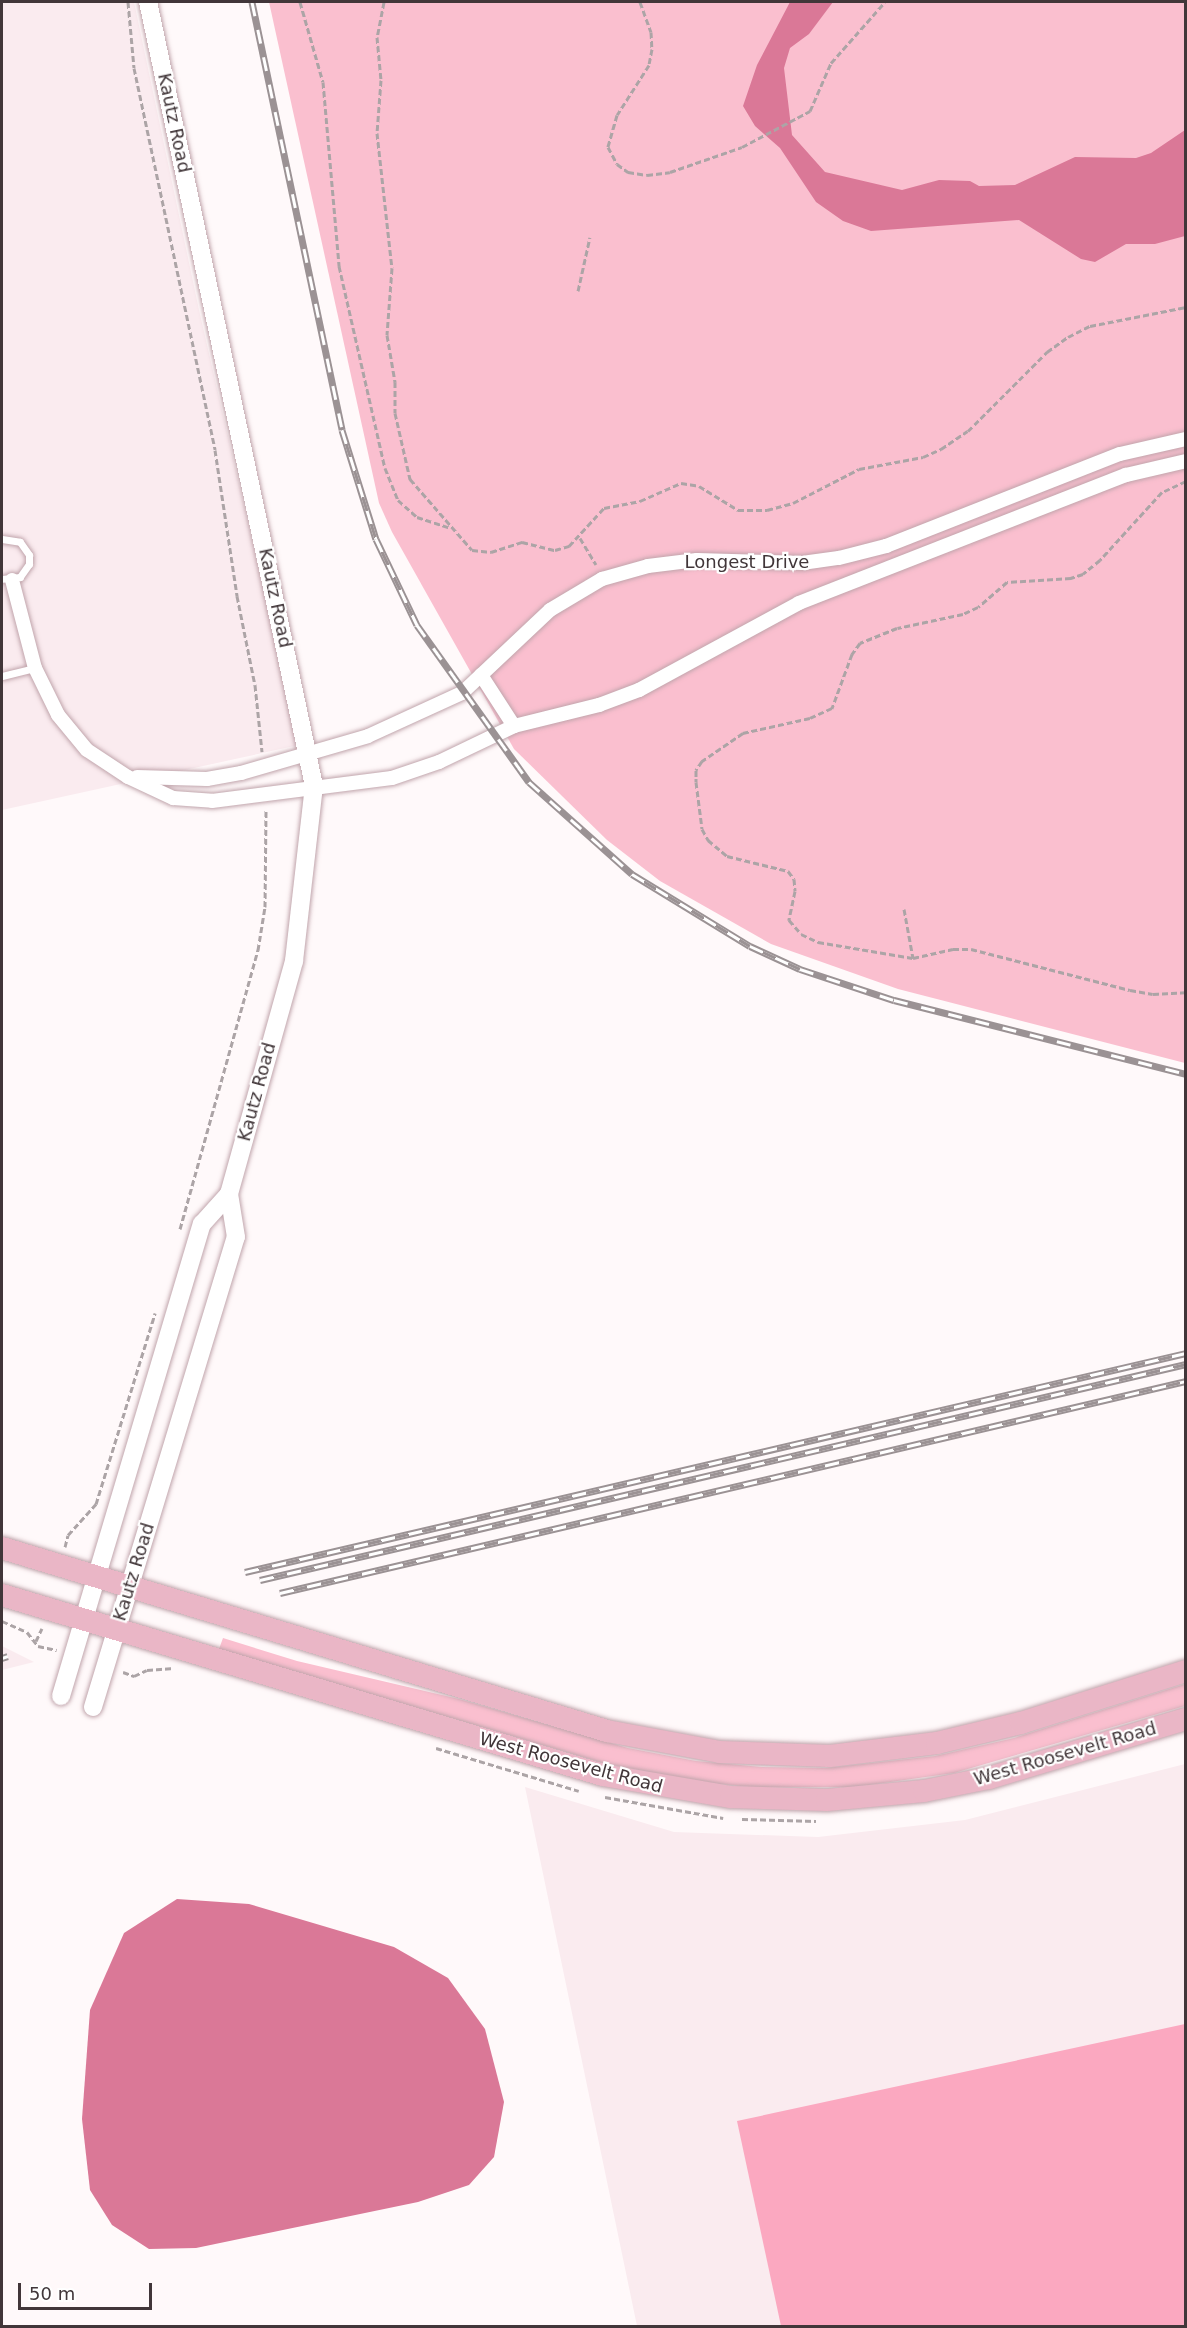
<!DOCTYPE html>
<html>
<head>
<meta charset="utf-8">
<style>
	body { margin:0 }
	#map { position:relative; width:1187px; height:2328px; overflow:hidden; background:#fff9fa; font-family:"DejaVu Sans",sans-serif }
	div>[style] { position:absolute }
	[style*='--x'] { left:calc(var(--x)*1px); top:calc(var(--y)*1px); width:calc(var(--w)*1px); rotate:calc(var(--a)*1deg) }
	.built>* { inset:0; background:#faebef }
	.green>* { inset:0; background:#fabfcf }
	.water>* { inset:0; background:#da7897 }
	.shadow>* { inset:0; background:#0003 }
	.building>* { inset:0; background:#fba8c0 }
	.path>* { height:3px; margin-top:-1.5px; transform-origin:0; background:repeating-linear-gradient(90deg,#aca4a6 0 6px,transparent 0 9px) }
	.roads { filter:drop-shadow(0 0 2px #c1a5ac) drop-shadow(0 0 2px #c1a5ac) }
	.service>* { height:7px; margin:-3.5px; padding:0 3.5px; transform-origin:3.5px; border-radius:3.5px; background:#fff }
	.minor>* { height:14px; margin:-7px; padding:0 7px; transform-origin:7px; border-radius:7px; background:#fff }
	.tertiary>* { height:18px; margin:-9px; padding:0 9px; transform-origin:9px; border-radius:9px; background:#fff }
	.primary>* { height:22px; margin:-11px; padding:0 11px; transform-origin:11px; border-radius:11px; background:#eab6c6 }
	.rail>* { height:7px; margin-top:-3.5px; transform-origin:0; background:repeating-linear-gradient(90deg,#fff 0 14px,#9b9294 0 28px); box-sizing:border-box; border-block:2px solid #9b9294 }
	span { translate:-50% -50%; white-space:nowrap; text-align:center; line-height:1.15; -webkit-text-stroke:4.5px #fff; paint-order:stroke }
	.street-label { font-size:18px; color:#413639 }
	.frame { position:absolute; inset:0; border:3px solid #413639; pointer-events:none }
	.scale { position:absolute; left:18px; top:2283px; width:134px; height:27px; box-sizing:border-box; border:3px solid #413639; border-top:0; padding-left:8px; font-size:18px; line-height:21px; white-space:nowrap; color:#413639; -webkit-text-stroke:4px #fff; paint-order:stroke }
</style>
</head>
<body>
<div id="map">
	<div class="built">
		<i style="clip-path:polygon(2px 2px,134px 2px,199px 310px,299px 745px,2px 810px)"></i>
		<i style="clip-path:polygon(2px 1646px,34px 1662px,2px 1670px)"></i>
		<i style="clip-path:polygon(1185px 1764px,1185px 2326px,637px 2326px,525px 1787px,674px 1832px,818px 1837px,965px 1820px)"></i>
	</div>
	<div class="green">
		<i style="clip-path:polygon(269px 2px,1185px 2px,1185px 1063px,898px 989px,771px 944px,660px 881px,607px 840px,514px 749px,392px 532px,379px 503px)"></i>
		<i style="clip-path:polygon(223px 1638px,297px 1661px,459px 1699px,628px 1748px,696px 1761px,762px 1767px,826px 1768px,935px 1756px,1014px 1738px,1185px 1684px,1185px 1706px,954px 1773px,855px 1787px,751px 1787px,699px 1782px,603px 1763px,219px 1649px)"></i>
	</div>
	<div class="water">
		<i style="clip-path:polygon(790px 2px,833px 2px,809px 34px,790px 48px,784px 68px,792px 135px,825px 172px,902px 190px,939px 180px,970px 181px,979px 186px,1015px 185px,1075px 157px,1136px 158px,1151px 153px,1185px 130px,1185px 236px,1155px 244px,1126px 244px,1095px 262px,1081px 259px,1019px 220px,871px 231px,843px 221px,816px 202px,780px 148px,755px 126px,743px 106px,757px 65px)"></i>
		<i style="clip-path:polygon(177px 1899px,249px 1904px,394px 1947px,448px 1978px,485px 2029px,504px 2102px,494px 2157px,469px 2185px,418px 2202px,196px 2248px,149px 2249px,112px 2225px,90px 2190px,82px 2119px,90px 2010px,124px 1933px)"></i>
	</div>
	<div class="shadow">
		<i style="clip-path:polygon(1186px 2026px,1186px 2326px,783px 2326px,739px 2122px)"></i>
	</div>
	<div class="building">
		<i style="clip-path:polygon(1185px 2024px,1185px 2326px,781px 2326px,737px 2121px)"></i>
	</div>
	<div class="path">
		<i style="--x:128;--y:2;--w:66;--a:84.8"></i>
		<i style="--x:134;--y:68;--w:390;--a:78"></i>
		<i style="--x:215;--y:450;--w:148;--a:81.4"></i>
		<i style="--x:237;--y:596;--w:91;--a:78.6"></i>
		<i style="--x:255;--y:685;--w:67;--a:84"></i>
		<i style="--x:300;--y:2;--w:83;--a:74"></i>
		<i style="--x:323;--y:82;--w:185;--a:85"></i>
		<i style="--x:339;--y:266;--w:207;--a:77.2"></i>
		<i style="--x:385;--y:468;--w:35;--a:68"></i>
		<i style="--x:398;--y:500;--w:25;--a:42"></i>
		<i style="--x:417;--y:517;--w:35;--a:18"></i>
		<i style="--x:384;--y:2;--w:36;--a:101"></i>
		<i style="--x:377;--y:37;--w:43;--a:84.7"></i>
		<i style="--x:381;--y:80;--w:53;--a:94.3"></i>
		<i style="--x:377;--y:133;--w:136;--a:83.7"></i>
		<i style="--x:392;--y:268;--w:67;--a:94.3"></i>
		<i style="--x:387;--y:335;--w:48;--a:80.3"></i>
		<i style="--x:395;--y:382;--w:31;--a:90"></i>
		<i style="--x:395;--y:413;--w:68;--a:77.2"></i>
		<i style="--x:410;--y:479;--w:94;--a:48.9"></i>
		<i style="--x:472;--y:550;--w:19;--a:6"></i>
		<i style="--x:491;--y:552;--w:33;--a:-18"></i>
		<i style="--x:522;--y:542;--w:34;--a:14"></i>
		<i style="--x:555;--y:550;--w:15;--a:-16"></i>
		<i style="--x:569;--y:546;--w:52;--a:-47.4"></i>
		<i style="--x:604;--y:508;--w:37;--a:-11"></i>
		<i style="--x:640;--y:501;--w:45;--a:-23.7"></i>
		<i style="--x:681;--y:483;--w:18;--a:9"></i>
		<i style="--x:699;--y:486;--w:46;--a:31.6"></i>
		<i style="--x:738;--y:510;--w:29;--a:0"></i>
		<i style="--x:767;--y:510;--w:27;--a:-15"></i>
		<i style="--x:793;--y:503;--w:74;--a:-27.3"></i>
		<i style="--x:859;--y:469;--w:65;--a:-10.6"></i>
		<i style="--x:923;--y:457;--w:20;--a:-24"></i>
		<i style="--x:941;--y:449;--w:32;--a:-34"></i>
		<i style="--x:968;--y:431;--w:112;--a:-45"></i>
		<i style="--x:1047;--y:352;--w:26;--a:-36"></i>
		<i style="--x:1068;--y:337;--w:25;--a:-27"></i>
		<i style="--x:1090;--y:326;--w:98;--a:-11.2"></i>
		<i style="--x:640;--y:2;--w:32;--a:70"></i>
		<i style="--x:651;--y:32;--w:17;--a:87"></i>
		<i style="--x:652;--y:49;--w:16;--a:101"></i>
		<i style="--x:649;--y:65;--w:59;--a:122.6"></i>
		<i style="--x:617;--y:115;--w:33;--a:106"></i>
		<i style="--x:608;--y:147;--w:19;--a:62"></i>
		<i style="--x:617;--y:164;--w:14;--a:36"></i>
		<i style="--x:628;--y:172;--w:19;--a:9"></i>
		<i style="--x:647;--y:175;--w:23;--a:-7"></i>
		<i style="--x:670;--y:172;--w:76;--a:-19.1"></i>
		<i style="--x:742;--y:147;--w:77;--a:-27.9"></i>
		<i style="--x:810;--y:111;--w:52;--a:-66.4"></i>
		<i style="--x:831;--y:63;--w:81;--a:-48.5"></i>
		<i style="--x:578;--y:291;--w:55;--a:-77.5"></i>
		<i style="--x:1186;--y:481;--w:26;--a:155"></i>
		<i style="--x:1162;--y:492;--w:92;--a:132.4"></i>
		<i style="--x:1100;--y:560;--w:22;--a:141"></i>
		<i style="--x:1083;--y:574;--w:13;--a:162"></i>
		<i style="--x:1071;--y:578;--w:64;--a:176.4"></i>
		<i style="--x:1007;--y:582;--w:38;--a:139"></i>
		<i style="--x:978;--y:607;--w:17;--a:155"></i>
		<i style="--x:963;--y:614;--w:67;--a:168"></i>
		<i style="--x:897;--y:628;--w:40;--a:158"></i>
		<i style="--x:860;--y:643;--w:14;--a:126"></i>
		<i style="--x:852;--y:654;--w:58;--a:110.3"></i>
		<i style="--x:832;--y:708;--w:24;--a:156"></i>
		<i style="--x:810;--y:718;--w:69;--a:167.4"></i>
		<i style="--x:743;--y:733;--w:50;--a:145.7"></i>
		<i style="--x:702;--y:761;--w:11;--a:124"></i>
		<i style="--x:696;--y:770;--w:12;--a:90"></i>
		<i style="--x:696;--y:782;--w:47;--a:82.7"></i>
		<i style="--x:702;--y:829;--w:13;--a:61"></i>
		<i style="--x:708;--y:840;--w:25;--a:40"></i>
		<i style="--x:727;--y:856;--w:63;--a:13.8"></i>
		<i style="--x:788;--y:871;--w:10;--a:53"></i>
		<i style="--x:794;--y:879;--w:12;--a:85"></i>
		<i style="--x:795;--y:891;--w:30;--a:102"></i>
		<i style="--x:789;--y:920;--w:18;--a:49"></i>
		<i style="--x:801;--y:934;--w:19;--a:25"></i>
		<i style="--x:818;--y:942;--w:96;--a:9.6"></i>
		<i style="--x:913;--y:958;--w:41;--a:-12.7"></i>
		<i style="--x:953;--y:949;--w:18;--a:0"></i>
		<i style="--x:971;--y:949;--w:164;--a:14.5"></i>
		<i style="--x:1130;--y:990;--w:23;--a:10"></i>
		<i style="--x:1153;--y:994;--w:33;--a:-3"></i>
		<i style="--x:580;--y:538;--w:31;--a:59"></i>
		<i style="--x:904;--y:909;--w:50;--a:79.6"></i>
		<i style="--x:180;--y:1229;--w:290;--a:-74.4"></i>
		<i style="--x:258;--y:950;--w:44;--a:-80.8"></i>
		<i style="--x:265;--y:907;--w:98;--a:-89.4"></i>
		<i style="--x:65;--y:1547;--w:12;--a:-76"></i>
		<i style="--x:68;--y:1535;--w:42;--a:-47.9"></i>
		<i style="--x:96;--y:1504;--w:200;--a:-72.8"></i>
		<i style="--x:2;--y:1621;--w:27;--a:24"></i>
		<i style="--x:27;--y:1632;--w:18;--a:52"></i>
		<i style="--x:38;--y:1646;--w:19;--a:12"></i>
		<i style="--x:36;--y:1641;--w:14;--a:-65"></i>
		<i style="--x:123;--y:1672;--w:12;--a:20"></i>
		<i style="--x:134;--y:1676;--w:14;--a:-25"></i>
		<i style="--x:147;--y:1670;--w:27;--a:-4"></i>
		<i style="--x:436;--y:1748;--w:149;--a:16.7"></i>
		<i style="--x:605;--y:1797;--w:120;--a:10.1"></i>
		<i style="--x:742;--y:1819;--w:74;--a:1.5"></i>
	</div>
	<div class="roads">
		<div class="service">
			<i style="--x:2;--y:539;--w:18;--a:9"></i>
			<i style="--x:20;--y:542;--w:16;--a:55"></i>
			<i style="--x:29;--y:555;--w:9;--a:90"></i>
			<i style="--x:29;--y:564;--w:16;--a:125"></i>
			<i style="--x:20;--y:577;--w:18;--a:174"></i>
			<i style="--x:2;--y:676;--w:34;--a:-14"></i>
		</div>
		<div class="minor">
			<i style="--x:12;--y:580;--w:91;--a:75.4"></i>
			<i style="--x:35;--y:668;--w:52;--a:63.9"></i>
			<i style="--x:58;--y:715;--w:45;--a:50.4"></i>
			<i style="--x:87;--y:750;--w:49;--a:33.4"></i>
			<i style="--x:128;--y:777;--w:50;--a:25"></i>
			<i style="--x:173;--y:798;--w:39;--a:4"></i>
			<i style="--x:212;--y:801;--w:181;--a:-7.3"></i>
			<i style="--x:392;--y:778;--w:50;--a:-18.8"></i>
			<i style="--x:439;--y:762;--w:83;--a:-25.6"></i>
			<i style="--x:514;--y:726;--w:88;--a:-13.9"></i>
			<i style="--x:599;--y:705;--w:43;--a:-20.6"></i>
			<i style="--x:639;--y:690;--w:182;--a:-28.5"></i>
			<i style="--x:799;--y:603;--w:351;--a:-21.4"></i>
			<i style="--x:1126;--y:475;--w:62;--a:-13.1"></i>
			<i style="--x:481;--y:675;--w:61;--a:57.1"></i>
			<i style="--x:137;--y:777;--w:70;--a:1.6"></i>
			<i style="--x:207;--y:779;--w:35;--a:-10"></i>
			<i style="--x:241;--y:773;--w:132;--a:-16.2"></i>
			<i style="--x:368;--y:736;--w:103;--a:-24.6"></i>
			<i style="--x:462;--y:693;--w:121;--a:-43.3"></i>
			<i style="--x:550;--y:610;--w:61;--a:-30.8"></i>
			<i style="--x:602;--y:579;--w:48;--a:-15.8"></i>
			<i style="--x:648;--y:566;--w:49;--a:-7"></i>
			<i style="--x:697;--y:560;--w:105;--a:1.6"></i>
			<i style="--x:802;--y:563;--w:37;--a:-8"></i>
			<i style="--x:839;--y:558;--w:49;--a:-14.3"></i>
			<i style="--x:886;--y:546;--w:251;--a:-21.5"></i>
			<i style="--x:1120;--y:454;--w:68;--a:-12.8"></i>
		</div>
		<div class="tertiary">
			<i style="--x:61;--y:1696;--w:493;--a:-73.4"></i>
			<i style="--x:202;--y:1224;--w:40;--a:-48"></i>
			<i style="--x:93;--y:1707;--w:491;--a:-73.1"></i>
			<i style="--x:236;--y:1237;--w:44;--a:-99.2"></i>
			<i style="--x:229;--y:1194;--w:242;--a:-74.4"></i>
			<i style="--x:294;--y:961;--w:176;--a:-83.5"></i>
			<i style="--x:314;--y:786;--w:801;--a:-101.95"></i>
		</div>
		<div class="primary">
			<i style="--x:2;--y:1548;--w:632;--a:16.83"></i>
			<i style="--x:607;--y:1731;--w:115;--a:10.5"></i>
			<i style="--x:720;--y:1752;--w:110;--a:2.1"></i>
			<i style="--x:830;--y:1756;--w:108;--a:-6.9"></i>
			<i style="--x:937;--y:1743;--w:86;--a:-13.4"></i>
			<i style="--x:1021;--y:1723;--w:173;--a:-17.5"></i>
			<i style="--x:2;--y:1595;--w:627;--a:16.67"></i>
			<i style="--x:603;--y:1775;--w:130;--a:9.8"></i>
			<i style="--x:731;--y:1797;--w:96;--a:1.8"></i>
			<i style="--x:827;--y:1800;--w:97;--a:-5.3"></i>
			<i style="--x:924;--y:1791;--w:66;--a:-11.3"></i>
			<i style="--x:989;--y:1778;--w:206;--a:-16.7"></i>
		</div>
	</div>
	<div class="rail">
		<i style="--x:252;--y:2;--w:437;--a:78.1"></i>
		<i style="--x:342;--y:430;--w:114;--a:72.7"></i>
		<i style="--x:376;--y:539;--w:95;--a:64.5"></i>
		<i style="--x:417;--y:625;--w:193;--a:54.5"></i>
		<i style="--x:529;--y:782;--w:138;--a:41.8"></i>
		<i style="--x:632;--y:874;--w:138;--a:31.4"></i>
		<i style="--x:750;--y:946;--w:55;--a:24.7"></i>
		<i style="--x:800;--y:969;--w:99;--a:18.3"></i>
		<i style="--x:894;--y:1000;--w:301;--a:14.2"></i>
		<i style="--x:245;--y:1572;--w:966;--a:-13.1"></i>
		<i style="--x:260;--y:1580;--w:951;--a:-13.13"></i>
		<i style="--x:280;--y:1593;--w:930;--a:-13.17"></i>
		<i style="--x:2;--y:1658;--w:6;--a:-18"></i>
	</div>
	<div class="street-label">
		<span style="left:174px;top:123px;rotate:78deg">Kautz Road</span>
		<span style="left:747px;top:562px">Longest Drive</span>
		<span style="left:275px;top:598px;rotate:78deg">Kautz Road</span>
		<span style="left:257px;top:1092px;rotate:-75deg">Kautz Road</span>
		<span style="left:134px;top:1572px;rotate:-73deg">Kautz Road</span>
		<span style="left:1065px;top:1754px;rotate:-16deg">West Roosevelt Road</span>
		<span style="left:571px;top:1763px;rotate:15deg">West Roosevelt Road</span>
	</div>
	<div class="frame"></div>
	<div class="scale">50 m</div>
</div>
</body>
</html>
